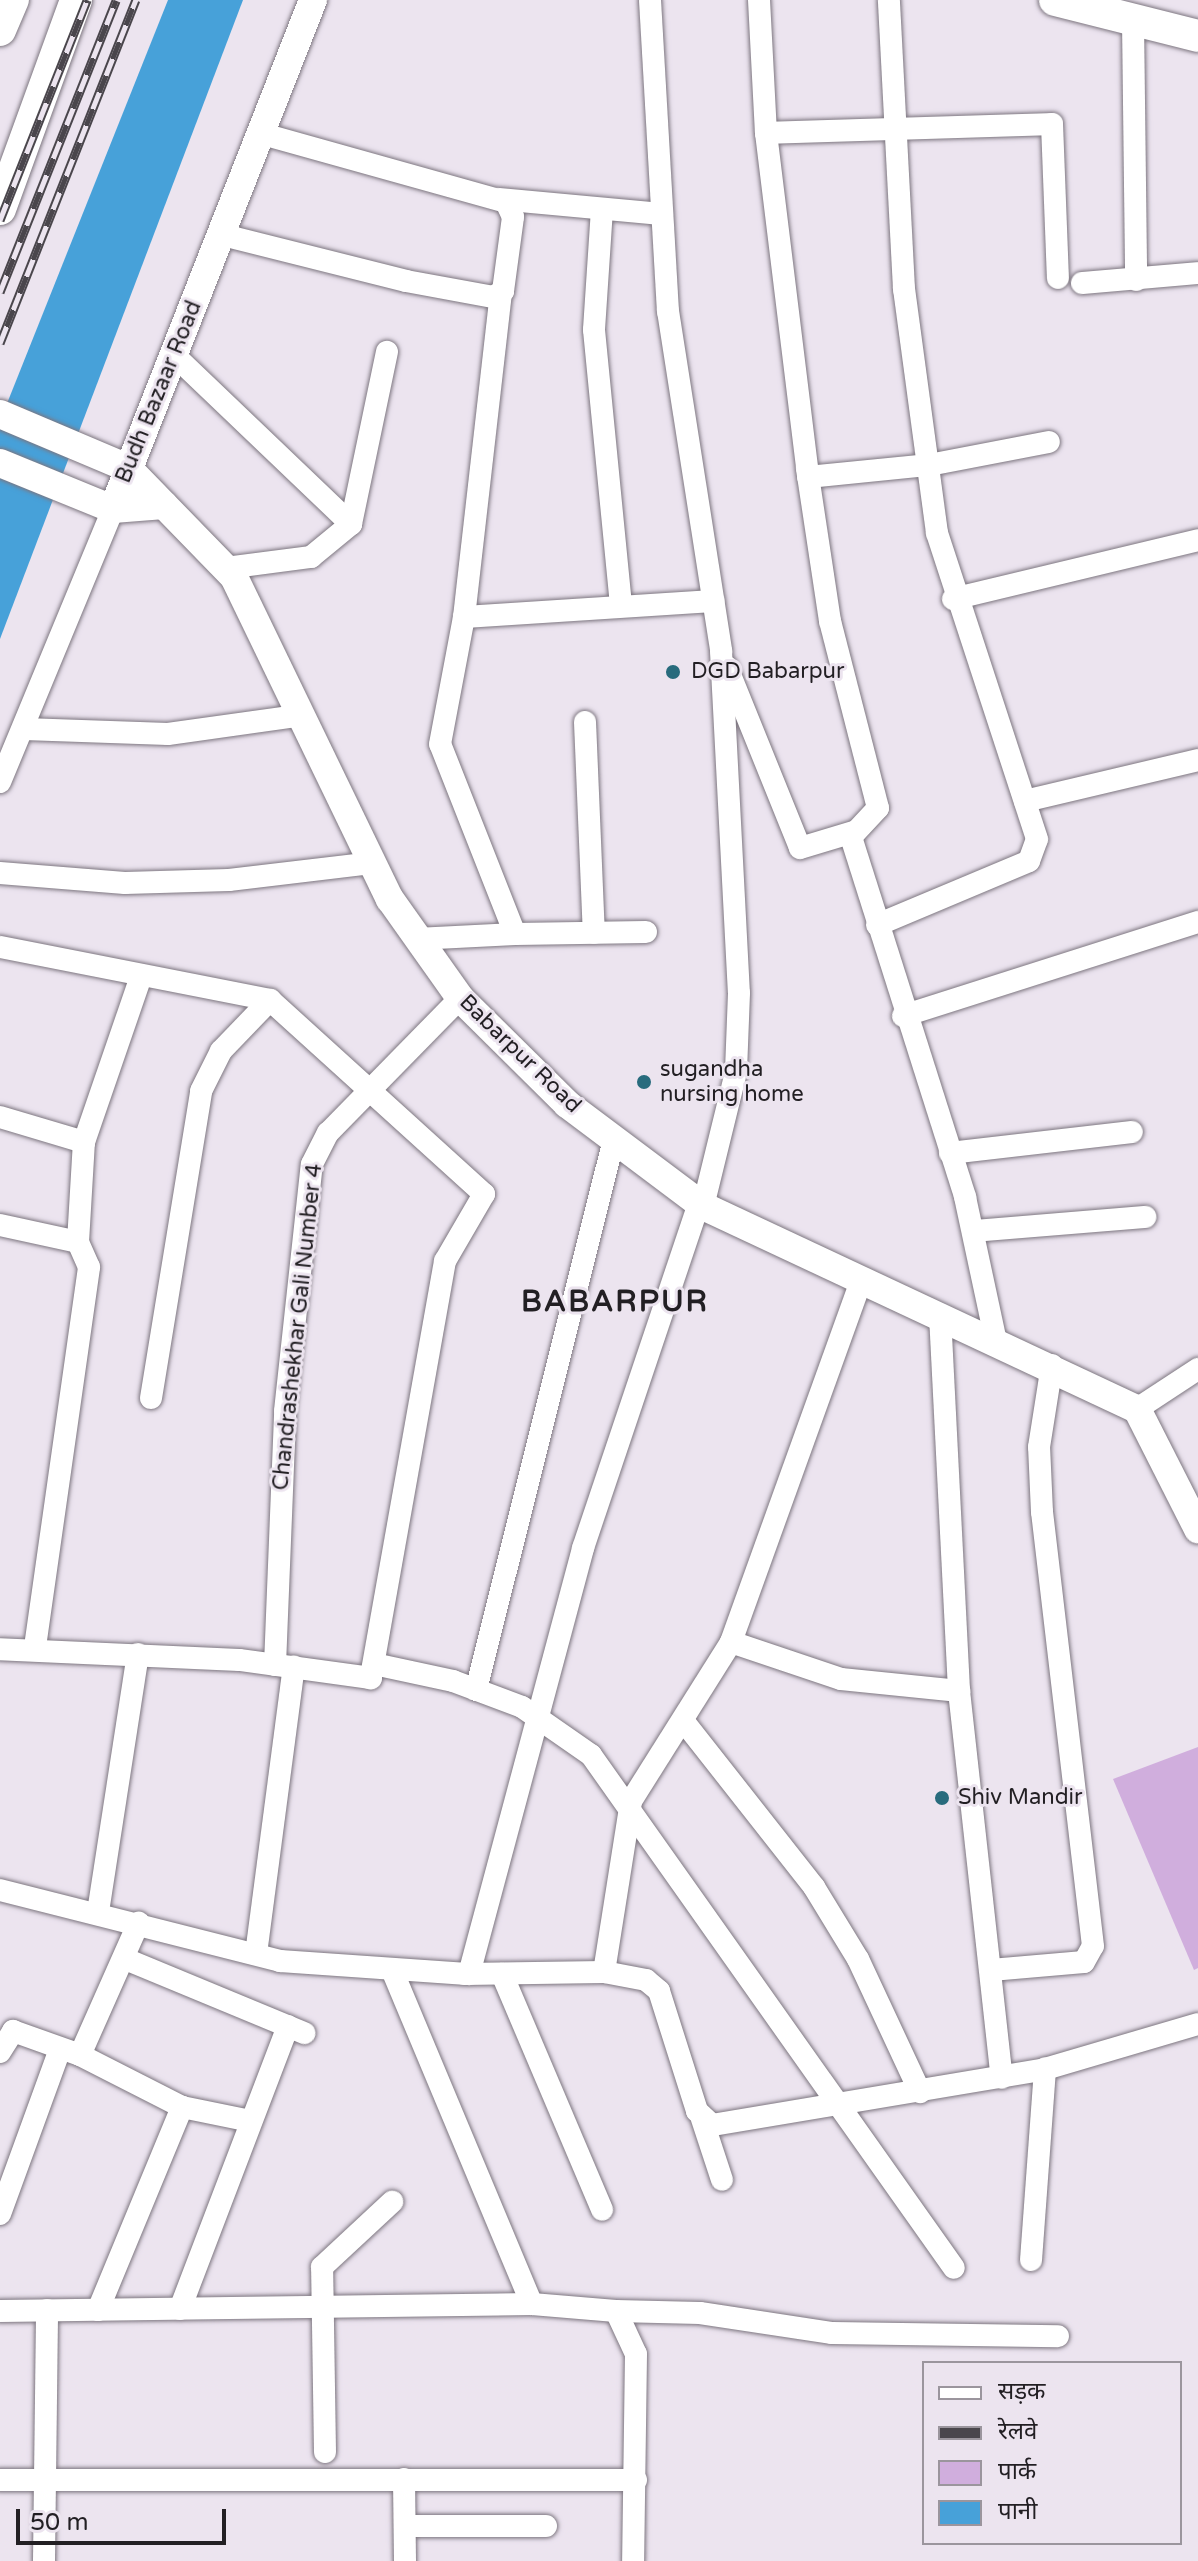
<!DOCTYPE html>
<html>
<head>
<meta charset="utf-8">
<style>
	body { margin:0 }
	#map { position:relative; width:1198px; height:2561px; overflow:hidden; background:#ece4ef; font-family:"Varela Round","Noto Sans Devanagari",sans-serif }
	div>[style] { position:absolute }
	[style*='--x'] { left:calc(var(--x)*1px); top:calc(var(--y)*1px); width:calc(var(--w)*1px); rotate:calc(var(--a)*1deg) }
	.green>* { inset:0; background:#d0aedd }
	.water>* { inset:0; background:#47a1d9 }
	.roads { filter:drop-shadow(0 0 2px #7d7680) drop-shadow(0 0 2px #7d7680) }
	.minor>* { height:22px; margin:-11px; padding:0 11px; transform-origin:11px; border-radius:11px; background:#fff }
	.tertiary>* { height:28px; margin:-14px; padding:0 14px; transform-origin:14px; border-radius:14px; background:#fff }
	.secondary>* { height:32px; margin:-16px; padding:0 16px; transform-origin:16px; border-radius:16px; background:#fff }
	.rail>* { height:9px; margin-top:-4.5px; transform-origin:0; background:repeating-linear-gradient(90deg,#ece4ef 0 18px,#4a464c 0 36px); box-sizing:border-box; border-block:2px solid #4a464c }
	.dots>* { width:22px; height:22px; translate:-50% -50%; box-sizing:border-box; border:4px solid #ece4ef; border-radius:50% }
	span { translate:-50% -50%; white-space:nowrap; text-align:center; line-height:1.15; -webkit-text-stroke:6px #ece4ef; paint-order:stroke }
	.street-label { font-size:22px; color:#221f23 }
	.poi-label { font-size:22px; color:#221f23 }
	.left { translate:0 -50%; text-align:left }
	.district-label { font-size:30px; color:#221f23; font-weight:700; letter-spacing:2px }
	.legend { position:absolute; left:922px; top:2361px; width:260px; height:184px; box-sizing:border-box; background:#ece4ef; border:2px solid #9b959d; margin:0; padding:10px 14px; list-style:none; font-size:24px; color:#221f23 }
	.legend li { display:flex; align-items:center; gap:16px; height:40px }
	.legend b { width:40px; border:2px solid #9b959d }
	.scale { position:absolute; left:16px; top:2509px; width:210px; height:36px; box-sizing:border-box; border:4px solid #221f23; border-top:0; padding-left:10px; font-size:24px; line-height:28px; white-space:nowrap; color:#221f23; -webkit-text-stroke:6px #ece4ef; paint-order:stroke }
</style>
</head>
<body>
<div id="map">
	<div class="green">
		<i style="clip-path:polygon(1198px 1747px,1198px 1968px,1194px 1970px,1113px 1779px)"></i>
	</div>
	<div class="water">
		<i style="clip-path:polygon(168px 0,243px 0,0 639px,0 421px)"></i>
	</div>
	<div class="roads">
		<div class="minor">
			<i style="--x:650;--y:0;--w:312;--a:86.7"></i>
			<i style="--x:668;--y:311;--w:344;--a:81.1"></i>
			<i style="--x:721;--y:651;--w:342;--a:87"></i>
			<i style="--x:739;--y:993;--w:79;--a:92.2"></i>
			<i style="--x:736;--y:1072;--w:138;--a:103.8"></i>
			<i style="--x:759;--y:0;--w:133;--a:87"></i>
			<i style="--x:766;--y:133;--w:338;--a:83"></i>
			<i style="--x:807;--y:469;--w:154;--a:81.4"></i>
			<i style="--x:830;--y:621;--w:193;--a:75.6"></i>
			<i style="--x:878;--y:808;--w:40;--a:133"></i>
			<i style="--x:851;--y:837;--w:378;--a:72.4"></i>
			<i style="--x:965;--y:1197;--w:147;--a:77.9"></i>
			<i style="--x:1133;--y:20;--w:260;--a:89.3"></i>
			<i style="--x:766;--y:133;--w:286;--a:-1.8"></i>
			<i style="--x:1052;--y:124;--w:154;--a:87.8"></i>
			<i style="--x:499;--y:199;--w:163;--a:5.3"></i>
			<i style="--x:602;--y:209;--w:121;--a:93.8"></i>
			<i style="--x:594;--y:330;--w:277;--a:84.4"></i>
			<i style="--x:223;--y:235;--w:189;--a:14.1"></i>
			<i style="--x:406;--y:281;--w:88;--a:10.4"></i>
			<i style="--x:493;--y:297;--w:12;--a:-31"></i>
			<i style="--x:503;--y:291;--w:75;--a:-82.3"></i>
			<i style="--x:513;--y:217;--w:17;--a:-115"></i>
			<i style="--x:506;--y:202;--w:253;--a:-164.4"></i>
			<i style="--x:1082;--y:283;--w:116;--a:-4.9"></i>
			<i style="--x:174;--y:355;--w:245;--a:43.7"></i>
			<i style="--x:808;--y:477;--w:122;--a:-5.7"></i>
			<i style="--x:929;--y:465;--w:122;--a:-10.9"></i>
			<i style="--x:226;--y:568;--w:86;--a:-7.4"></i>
			<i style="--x:311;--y:557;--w:52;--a:-39.5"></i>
			<i style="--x:351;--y:524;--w:176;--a:-78.2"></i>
			<i style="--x:953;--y:599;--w:252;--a:-13.5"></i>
			<i style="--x:464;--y:617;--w:325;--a:-83.5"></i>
			<i style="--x:727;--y:667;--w:195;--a:68"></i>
			<i style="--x:800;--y:848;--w:55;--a:-16.8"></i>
			<i style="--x:585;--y:722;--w:211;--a:87.6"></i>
			<i style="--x:24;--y:729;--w:144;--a:2"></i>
			<i style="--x:168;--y:734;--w:136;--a:-8"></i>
			<i style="--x:0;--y:782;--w:295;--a:-67.5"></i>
			<i style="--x:1025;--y:801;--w:178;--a:-13.3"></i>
			<i style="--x:0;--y:873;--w:125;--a:4.6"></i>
			<i style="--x:125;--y:883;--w:104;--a:-1.7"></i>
			<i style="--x:229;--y:880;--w:143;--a:-6.8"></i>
			<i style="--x:877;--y:925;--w:165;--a:-22.8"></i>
			<i style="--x:1029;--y:861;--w:23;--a:-70"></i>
			<i style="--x:1037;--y:839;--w:322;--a:-108.1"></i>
			<i style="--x:937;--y:533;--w:246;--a:-97.7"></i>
			<i style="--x:904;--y:289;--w:289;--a:-93"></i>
			<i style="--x:515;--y:934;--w:131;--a:-0.9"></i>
			<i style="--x:416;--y:939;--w:99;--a:-2.9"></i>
			<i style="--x:515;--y:934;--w:204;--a:-111.5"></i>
			<i style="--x:440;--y:744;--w:129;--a:-79.3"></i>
			<i style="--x:464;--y:617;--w:250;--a:-3.7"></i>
			<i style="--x:0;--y:947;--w:275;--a:11.1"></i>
			<i style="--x:270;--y:1000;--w:289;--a:42.2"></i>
			<i style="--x:484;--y:1194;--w:78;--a:120.2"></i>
			<i style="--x:445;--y:1261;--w:424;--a:100.1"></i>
			<i style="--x:371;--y:1678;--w:133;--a:-172.2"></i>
			<i style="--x:239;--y:1660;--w:239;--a:-177.4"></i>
			<i style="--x:903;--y:1016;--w:310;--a:-17.7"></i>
			<i style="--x:0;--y:1117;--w:88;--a:16.6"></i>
			<i style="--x:950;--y:1153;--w:183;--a:-6.6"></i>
			<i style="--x:0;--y:1225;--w:80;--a:12.3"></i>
			<i style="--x:974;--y:1231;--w:172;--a:-4.7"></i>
			<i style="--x:940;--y:1315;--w:376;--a:87.1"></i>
			<i style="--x:959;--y:1691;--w:389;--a:83.7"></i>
			<i style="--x:151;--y:1398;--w:311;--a:-80.7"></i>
			<i style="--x:201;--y:1091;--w:45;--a:-63.4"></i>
			<i style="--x:221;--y:1051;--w:71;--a:-46.1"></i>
			<i style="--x:1137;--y:1409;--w:73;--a:-33.3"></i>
			<i style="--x:731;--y:1642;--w:116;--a:18.6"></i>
			<i style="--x:841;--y:1679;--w:119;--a:5.8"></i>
			<i style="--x:35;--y:1647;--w:384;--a:-81.9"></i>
			<i style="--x:89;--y:1267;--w:27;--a:-114"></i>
			<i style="--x:78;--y:1242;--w:100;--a:-86.6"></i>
			<i style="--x:84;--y:1142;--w:176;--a:-71"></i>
			<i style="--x:374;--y:1664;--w:81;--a:12.1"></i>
			<i style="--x:453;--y:1681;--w:74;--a:20.6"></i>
			<i style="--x:522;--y:1707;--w:84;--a:34.8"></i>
			<i style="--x:591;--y:1755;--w:628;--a:54.72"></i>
			<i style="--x:275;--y:1665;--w:254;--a:-87.7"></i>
			<i style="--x:285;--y:1411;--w:248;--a:-83.8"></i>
			<i style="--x:312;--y:1164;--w:35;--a:-63"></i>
			<i style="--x:328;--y:1133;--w:189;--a:-45.6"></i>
			<i style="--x:476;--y:1690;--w:568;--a:-75.94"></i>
			<i style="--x:685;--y:1723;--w:209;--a:51.8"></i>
			<i style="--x:814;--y:1887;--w:84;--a:58.6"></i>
			<i style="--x:858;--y:1959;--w:147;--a:65"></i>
			<i style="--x:0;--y:1890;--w:289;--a:14.2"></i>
			<i style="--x:280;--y:1961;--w:184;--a:4"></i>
			<i style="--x:464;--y:1974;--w:140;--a:-0.8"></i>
			<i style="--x:604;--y:1972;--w:43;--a:10.8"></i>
			<i style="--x:646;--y:1980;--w:17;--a:40"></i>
			<i style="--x:659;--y:1991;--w:126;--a:72.4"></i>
			<i style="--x:697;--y:2111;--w:21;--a:43"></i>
			<i style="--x:712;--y:2125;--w:338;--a:-9.5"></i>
			<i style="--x:1045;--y:2069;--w:159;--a:-16.4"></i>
			<i style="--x:98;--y:1912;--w:261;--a:-81.2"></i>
			<i style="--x:256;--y:1954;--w:290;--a:-82.5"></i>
			<i style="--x:128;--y:1960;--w:191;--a:22.5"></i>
			<i style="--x:392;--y:1970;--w:362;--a:67.3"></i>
			<i style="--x:991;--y:1970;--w:93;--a:-4.9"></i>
			<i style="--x:1084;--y:1962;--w:18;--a:-61"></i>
			<i style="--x:1093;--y:1946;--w:437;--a:-96.7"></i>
			<i style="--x:1042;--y:1512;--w:65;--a:-92.6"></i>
			<i style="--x:1039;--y:1447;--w:83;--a:-81"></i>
			<i style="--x:604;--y:1972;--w:173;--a:-81"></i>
			<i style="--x:631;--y:1801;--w:188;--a:-57.8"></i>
			<i style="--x:731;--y:1642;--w:385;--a:-70.2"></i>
			<i style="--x:469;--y:1974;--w:441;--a:-75"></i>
			<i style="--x:583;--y:1548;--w:364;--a:-71.4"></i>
			<i style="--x:502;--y:1974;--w:256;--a:67"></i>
			<i style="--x:0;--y:2052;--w:25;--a:-58"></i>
			<i style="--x:13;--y:2031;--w:71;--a:19.7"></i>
			<i style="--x:80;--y:2055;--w:145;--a:-66.1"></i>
			<i style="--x:80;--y:2055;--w:114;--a:27"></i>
			<i style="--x:182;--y:2107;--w:70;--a:11.5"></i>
			<i style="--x:701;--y:2116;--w:67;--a:71.8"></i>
			<i style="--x:0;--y:2214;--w:176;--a:-70"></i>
			<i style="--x:1031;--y:2260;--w:192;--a:-85.8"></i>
			<i style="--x:180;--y:2309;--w:303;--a:-69.1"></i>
			<i style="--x:98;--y:2310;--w:220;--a:-67.5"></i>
			<i style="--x:0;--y:2311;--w:532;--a:-0.75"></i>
			<i style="--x:532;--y:2304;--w:84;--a:4.8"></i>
			<i style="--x:616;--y:2311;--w:47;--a:65.1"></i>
			<i style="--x:636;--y:2354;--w:207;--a:90.8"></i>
			<i style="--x:616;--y:2311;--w:84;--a:1.4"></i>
			<i style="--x:700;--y:2313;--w:134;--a:8.6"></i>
			<i style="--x:832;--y:2333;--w:226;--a:0.8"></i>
			<i style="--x:325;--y:2452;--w:185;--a:-90.9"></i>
			<i style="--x:322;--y:2267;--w:96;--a:-42.9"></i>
			<i style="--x:404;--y:2479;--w:82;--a:89.3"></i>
			<i style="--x:0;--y:2480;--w:636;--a:0"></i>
			<i style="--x:405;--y:2526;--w:141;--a:0"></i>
			<i style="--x:44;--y:2561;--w:251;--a:-89.3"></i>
		</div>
		<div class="tertiary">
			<i style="--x:0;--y:414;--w:139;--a:22.9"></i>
			<i style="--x:128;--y:468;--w:152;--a:45.8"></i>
			<i style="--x:234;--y:577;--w:358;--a:64.2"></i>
			<i style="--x:390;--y:899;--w:121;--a:54.7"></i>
			<i style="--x:460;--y:998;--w:151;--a:44.7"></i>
			<i style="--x:567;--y:1104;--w:170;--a:36.9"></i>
			<i style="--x:703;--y:1206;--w:479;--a:25.1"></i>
			<i style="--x:1137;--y:1409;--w:135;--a:63.1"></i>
			<i style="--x:0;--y:463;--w:122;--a:22.2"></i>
			<i style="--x:113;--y:509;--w:51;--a:-4.5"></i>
			<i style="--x:113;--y:509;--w:547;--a:-68.55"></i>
		</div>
		<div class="secondary">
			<i style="--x:1055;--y:0;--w:147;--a:14.1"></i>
			<i style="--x:0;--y:30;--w:33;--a:-67"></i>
			<i style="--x:0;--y:209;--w:222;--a:-70"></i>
		</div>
	</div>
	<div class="rail">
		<i style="--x:0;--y:220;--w:237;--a:-68.4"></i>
		<i style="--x:0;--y:292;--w:314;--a:-68.3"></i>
		<i style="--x:0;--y:343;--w:369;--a:-68.4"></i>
	</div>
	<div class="dots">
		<i style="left:673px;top:672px;background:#286b7d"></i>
		<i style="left:644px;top:1082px;background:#286b7d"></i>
		<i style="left:942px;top:1798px;background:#286b7d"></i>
	</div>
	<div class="street-label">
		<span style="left:159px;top:392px;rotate:-68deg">Budh Bazaar Road</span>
		<span style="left:520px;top:1054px;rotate:44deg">Babarpur Road</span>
		<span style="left:298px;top:1327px;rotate:-84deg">Chandrashekhar Gali Number 4</span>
	</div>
	<div class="poi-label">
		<span class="left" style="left:691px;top:672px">DGD Babarpur</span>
		<span class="left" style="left:660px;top:1082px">sugandha<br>nursing home</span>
		<span class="left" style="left:958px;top:1798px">Shiv Mandir</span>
	</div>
	<div class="district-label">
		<span style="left:615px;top:1302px">BABARPUR</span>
	</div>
	<ul class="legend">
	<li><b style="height:10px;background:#fff"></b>सड़क</li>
	<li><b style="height:10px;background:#4a464c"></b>रेलवे</li>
	<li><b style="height:22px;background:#d0aedd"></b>पार्क</li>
	<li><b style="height:22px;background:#47a1d9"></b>पानी</li>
	</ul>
	<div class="scale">50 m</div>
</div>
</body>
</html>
